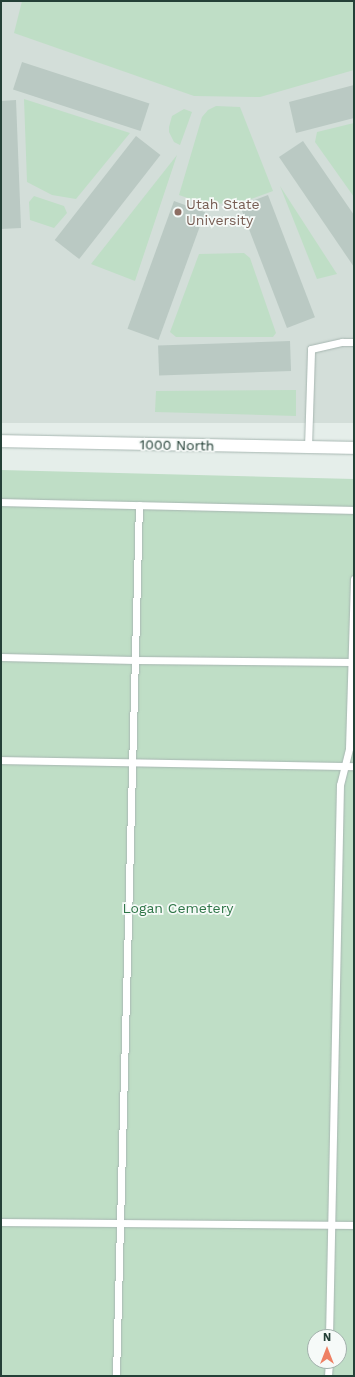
<!DOCTYPE html>
<html>
<head>
<meta charset="utf-8">
<style>
	body { margin:0 }
	#map { position:relative; width:355px; height:1377px; overflow:hidden; background:#e5eeea; font-family:"Work Sans",sans-serif }
	div>[style] { position:absolute }
	[style*='--x'] { left:calc(var(--x)*1px); top:calc(var(--y)*1px); width:calc(var(--w)*1px); rotate:calc(var(--a)*1deg) }
	.built>* { inset:0; background:#d3ded9; transform-origin:0 0 }
	.green>* { inset:0; background:#bfdec6 }
	.building>* { inset:0; background:#bac9c3; transform-origin:0 0 }
	.roads { filter:drop-shadow(0 0 1px #a7b6b1) drop-shadow(0 0 1px #a7b6b1) }
	.lane>* { height:7px; margin:-3.5px; padding:0 3.5px; transform-origin:3.5px; border-radius:3.5px; background:#fff }
	.secondary>* { height:12px; margin:-6px; padding:0 6px; transform-origin:6px; border-radius:6px; background:#fff }
	.dots>* { width:11px; height:11px; translate:-50% -50%; box-sizing:border-box; border:2px solid #f6faf8; border-radius:50% }
	span { translate:-50% -50%; white-space:nowrap; text-align:center; line-height:1.15; -webkit-text-stroke:3.5px #f6faf8; paint-order:stroke }
	.education-label { font-size:14px; color:#785e54 }
	.left { translate:0 -50%; text-align:left }
	.street-label { font-size:14px; color:#244037 }
	.park-label { font-size:14px; color:#2f7648 }
	.frame { position:absolute; inset:0; border:2px solid #244037; pointer-events:none }
	.north { position:absolute; left:307px; top:1329px; width:40px; height:40px; box-sizing:border-box; background:#f6faf8; border:1px solid #a2b0ab; border-radius:50%; rotate:0deg; font-size:11px; font-weight:700; line-height:16px; text-align:center; color:#244037 }
	.north::after { content:''; display:block; margin:auto; width:14px; height:18px; background:#ee8063; clip-path:polygon(50% 0,100% 100%,50% 72%,0 100%) }
</style>
</head>
<body>
<div id="map">
	<div class="built">
		<i style="left:1px;top:1px;width:353px;height:422px"></i>
	</div>
	<div class="green">
		<i style="clip-path:polygon(22px 1px,354px 1px,354px 70px,260px 97px,194px 96px,14px 33px)"></i>
		<i style="clip-path:polygon(24px 99px,130px 133px,76px 199px,52px 195px,27px 182px)"></i>
		<i style="clip-path:polygon(216px 106px,240px 107px,273px 191px,240px 203px,205px 204px,179px 195px,202px 117px,208px 110px)"></i>
		<i style="clip-path:polygon(184px 109px,192px 112px,180px 145px,174px 142px,169px 132px,169px 127px,172px 116px)"></i>
		<i style="clip-path:polygon(354px 123px,354px 197px,315px 142px,317px 132px)"></i>
		<i style="clip-path:polygon(177px 155px,135px 281px,91px 264px)"></i>
		<i style="clip-path:polygon(280px 186px,337px 274px,317px 279px)"></i>
		<i style="clip-path:polygon(34px 196px,64px 206px,67px 213px,54px 228px,30px 220px,29px 202px)"></i>
		<i style="clip-path:polygon(244px 253px,250px 258px,276px 333px,273px 337px,176px 337px,170px 332px,199px 254px)"></i>
		<i style="clip-path:polygon(296px 390px,296px 416px,155px 412px,156px 391px)"></i>
		<i style="clip-path:polygon(evenodd,1px 470px,354px 479px,354px 1376px,1px 1376px,1px 470px,315px 1337px,339px 1337px,339px 1361px,315px 1361px,315px 1337px)"></i>
	</div>
	<div class="building">
		<i style="left:22px;top:62px;width:134px;height:29px;rotate:18deg"></i>
		<i style="clip-path:polygon(354px 85px,354px 118px,296px 133px,289px 102px)"></i>
		<i style="clip-path:polygon(16px 100px,21px 228px,1px 229px,1px 101px)"></i>
		<i style="left:136px;top:136px;width:31px;height:132px;rotate:38deg"></i>
		<i style="clip-path:polygon(303px 141px,354px 215px,354px 267px,279px 157px)"></i>
		<i style="left:268px;top:195px;width:131px;height:30px;rotate:69deg"></i>
		<i style="left:174px;top:201px;width:33px;height:136px;rotate:20deg"></i>
		<i style="left:290px;top:341px;width:30px;height:132px;rotate:88deg"></i>
	</div>
	<div class="roads">
		<div class="lane">
			<i style="--x:308;--y:447;--w:98;--a:-88.2"></i>
			<i style="--x:311;--y:349;--w:32;--a:-13"></i>
			<i style="--x:342;--y:342;--w:12;--a:0"></i>
			<i style="--x:1;--y:502;--w:353;--a:1.3"></i>
			<i style="--x:1;--y:657;--w:134;--a:1.3"></i>
			<i style="--x:135;--y:660;--w:216;--a:0.5"></i>
			<i style="--x:1;--y:760;--w:353;--a:1"></i>
			<i style="--x:1;--y:1222;--w:353;--a:0.5"></i>
			<i style="--x:329;--y:1337;--w:552;--a:-88.86"></i>
			<i style="--x:340;--y:785;--w:38;--a:-76"></i>
			<i style="--x:349;--y:748;--w:169;--a:-88.3"></i>
			<i style="--x:116;--y:1376;--w:871;--a:-88.49"></i>
			<i style="--x:328;--y:1376;--w:15;--a:-86"></i>
		</div>
		<div class="secondary">
			<i style="--x:1;--y:441;--w:353;--a:1.1"></i>
		</div>
	</div>
	<div class="dots">
		<i style="left:178px;top:212px;background:#8d6e63"></i>
	</div>
	<div class="education-label">
		<span class="left" style="left:186px;top:212px">Utah State<br>University</span>
	</div>
	<div class="street-label">
		<span style="left:177px;top:445px;rotate:1deg">1000 North</span>
	</div>
	<div class="park-label">
		<span style="left:178px;top:908px">Logan Cemetery</span>
	</div>
	<div class="frame"></div>
	<div class="north">N</div>
</div>
</body>
</html>
